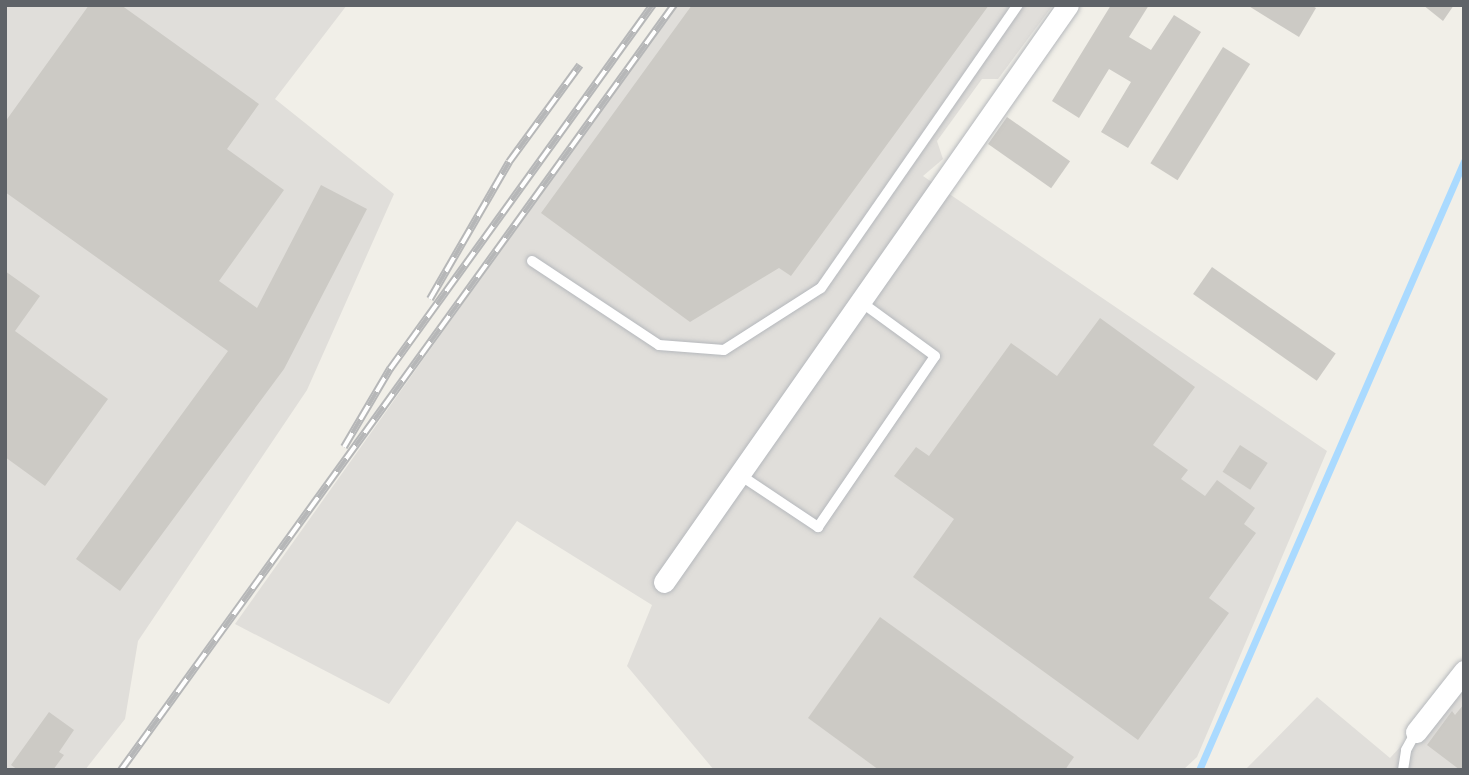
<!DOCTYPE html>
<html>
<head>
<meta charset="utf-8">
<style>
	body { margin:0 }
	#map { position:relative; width:1469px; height:775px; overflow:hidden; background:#f1efe8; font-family:Inter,sans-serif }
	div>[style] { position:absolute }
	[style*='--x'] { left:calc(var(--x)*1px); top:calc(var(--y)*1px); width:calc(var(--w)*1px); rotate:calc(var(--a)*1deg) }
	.industrial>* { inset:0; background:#e0deda }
	.stream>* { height:7px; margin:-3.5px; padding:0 3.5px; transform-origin:3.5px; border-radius:3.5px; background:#aadaff }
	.building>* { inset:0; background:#cccac5; transform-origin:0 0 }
	.roads { filter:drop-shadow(0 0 2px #b5b8bc) drop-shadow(0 0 2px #b5b8bc) }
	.lane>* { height:10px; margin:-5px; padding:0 5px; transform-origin:5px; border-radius:5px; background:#fff }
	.street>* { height:21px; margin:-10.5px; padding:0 10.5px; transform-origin:10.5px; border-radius:10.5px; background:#fff }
	.rail>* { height:8px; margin-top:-4px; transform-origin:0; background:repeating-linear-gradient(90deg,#fff 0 16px,#b6b7b8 0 32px); box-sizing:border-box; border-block:2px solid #b6b7b8 }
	span { translate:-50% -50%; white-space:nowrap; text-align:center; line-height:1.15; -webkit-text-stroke:5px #fff; paint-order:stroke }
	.frame { position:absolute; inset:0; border:7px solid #5f6368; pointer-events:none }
</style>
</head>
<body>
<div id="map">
	<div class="industrial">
		<i style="clip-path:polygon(5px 5px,347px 5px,275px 99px,394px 194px,307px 390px,138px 641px,125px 719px,85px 770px,5px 770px)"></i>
		<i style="clip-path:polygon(675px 5px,1053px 5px,998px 79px,982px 79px,937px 141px,943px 159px,923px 176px,1327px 451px,1197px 757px,1183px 770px,714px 770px,627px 666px,652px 605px,517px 521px,389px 704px,235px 624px)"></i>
		<i style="clip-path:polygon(1464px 678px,1464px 770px,1245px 770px,1317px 697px,1390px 758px)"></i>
	</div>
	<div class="stream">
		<i style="--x:1199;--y:770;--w:664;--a:-66.48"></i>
	</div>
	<div class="building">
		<i style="clip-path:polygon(89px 5px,121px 5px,259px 104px,227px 149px,284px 190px,219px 281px,257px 308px,321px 185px,367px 209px,284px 369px,120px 591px,76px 559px,228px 351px,5px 192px,5px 122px)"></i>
		<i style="clip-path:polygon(692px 5px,989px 5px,791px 276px,779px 268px,690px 322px,541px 213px)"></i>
		<i style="clip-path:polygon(1111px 5px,1149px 5px,1129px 37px,1151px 50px,1174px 15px,1201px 32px,1128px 148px,1101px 132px,1131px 82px,1109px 69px,1079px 118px,1052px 101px)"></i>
		<i style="clip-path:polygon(1247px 5px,1311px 5px,1316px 8px,1299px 37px)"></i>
		<i style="clip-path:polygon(1423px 5px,1454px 5px,1443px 21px)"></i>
		<i style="left:1223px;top:47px;width:32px;height:137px;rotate:32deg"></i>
		<i style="left:1007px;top:117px;width:77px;height:33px;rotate:35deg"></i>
		<i style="left:1212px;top:267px;width:151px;height:33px;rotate:35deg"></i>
		<i style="clip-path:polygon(5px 271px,40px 296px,15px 331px,108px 399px,45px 486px,5px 457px)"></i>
		<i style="clip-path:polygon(1100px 318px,1195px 387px,1153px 445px,1188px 470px,1181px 479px,1205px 496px,1217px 480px,1255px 508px,1244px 524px,1256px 533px,1209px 598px,1229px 613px,1138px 740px,913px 577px,954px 519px,894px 476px,916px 447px,929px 456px,1011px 343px,1057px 376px)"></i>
		<i style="left:1240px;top:445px;width:33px;height:32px;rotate:33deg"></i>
		<i style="clip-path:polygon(880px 617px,1074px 757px,1065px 770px,879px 770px,808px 718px)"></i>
		<i style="clip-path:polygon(1464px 704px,1464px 770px,1460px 770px,1427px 745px,1452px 711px,1455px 715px)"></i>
		<i style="clip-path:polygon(49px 712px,74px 730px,59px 752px,64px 755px,53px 770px,18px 770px,11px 765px)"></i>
	</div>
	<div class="roads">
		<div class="lane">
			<i style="--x:532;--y:261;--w:152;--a:33.5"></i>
			<i style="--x:659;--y:345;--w:65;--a:4.4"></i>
			<i style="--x:724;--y:350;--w:115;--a:-32.6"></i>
			<i style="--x:821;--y:288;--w:345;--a:-55.2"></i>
			<i style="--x:740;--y:475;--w:94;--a:33.7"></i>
			<i style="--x:818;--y:527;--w:207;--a:-55.6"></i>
			<i style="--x:935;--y:356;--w:92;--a:-143.9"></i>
			<i style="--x:1403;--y:770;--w:20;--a:-81"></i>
			<i style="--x:1406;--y:750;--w:21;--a:-61"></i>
		</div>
		<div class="street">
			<i style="--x:664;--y:582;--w:704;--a:-55"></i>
			<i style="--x:1416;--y:732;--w:78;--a:-51.8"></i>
		</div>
	</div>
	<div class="rail">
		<i style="--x:430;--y:299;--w:158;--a:-60"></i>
		<i style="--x:509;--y:162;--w:120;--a:-53.8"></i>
		<i style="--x:344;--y:447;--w:91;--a:-59.5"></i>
		<i style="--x:390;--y:369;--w:449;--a:-54.2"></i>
		<i style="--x:121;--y:770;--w:944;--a:-54.14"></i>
	</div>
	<div class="frame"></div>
</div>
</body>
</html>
